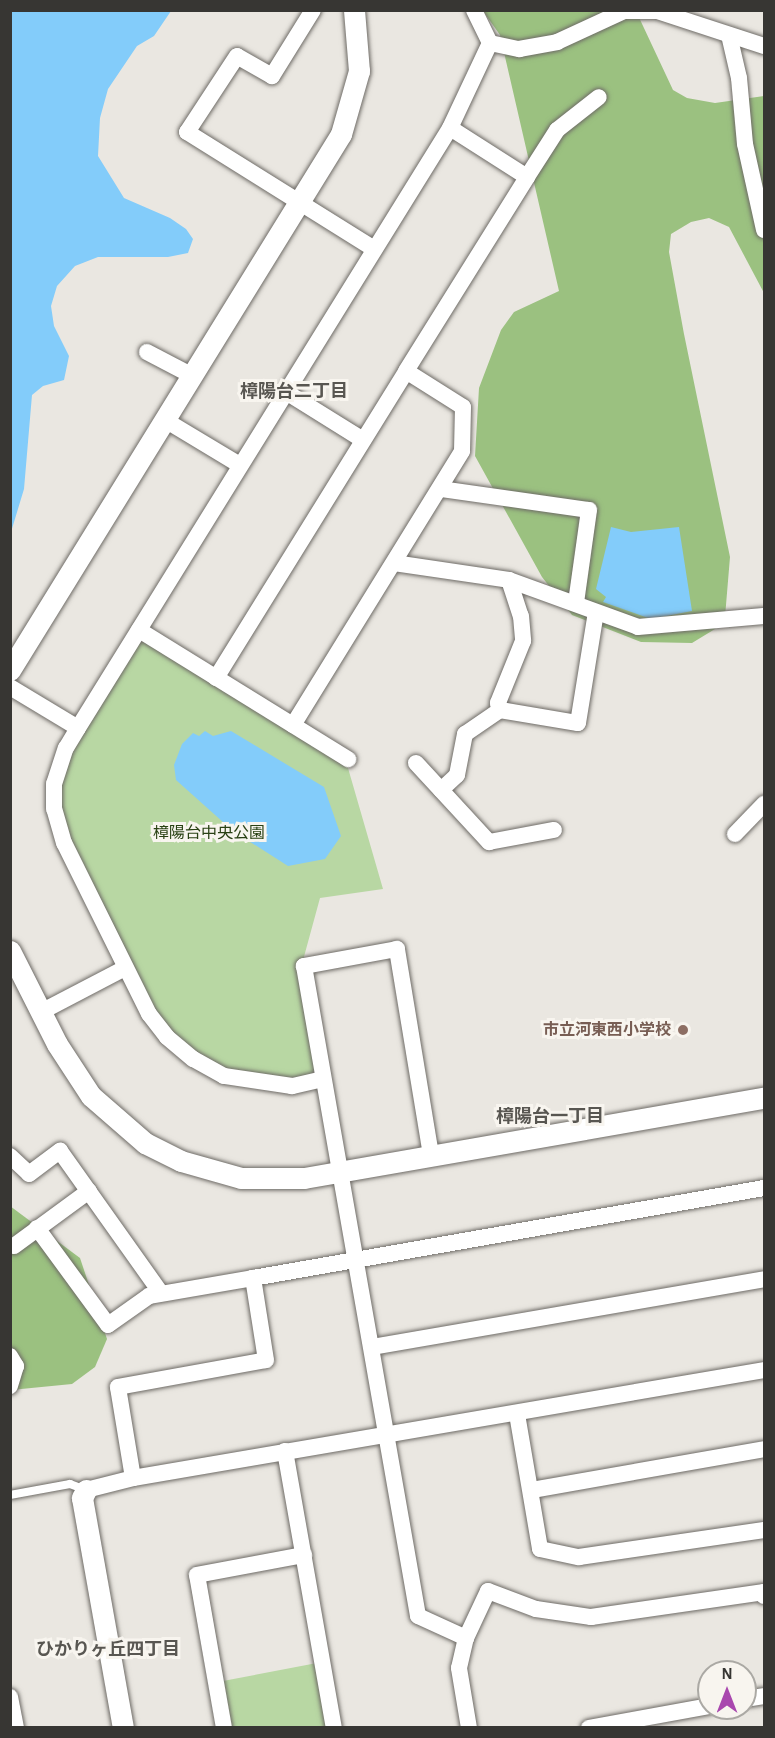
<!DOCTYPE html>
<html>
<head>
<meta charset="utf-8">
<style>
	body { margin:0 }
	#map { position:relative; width:775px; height:1738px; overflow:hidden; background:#eae7e1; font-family:"Alegreya Sans","Noto Sans JP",sans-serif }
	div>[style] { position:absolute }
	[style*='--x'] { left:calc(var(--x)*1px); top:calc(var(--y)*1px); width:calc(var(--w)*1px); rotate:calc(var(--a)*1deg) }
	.green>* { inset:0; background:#b8d7a3 }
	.forest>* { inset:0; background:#9bc180 }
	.water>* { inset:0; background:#83ccfa }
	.roads { filter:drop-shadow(0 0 2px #6e6b66) drop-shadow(0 0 2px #6e6b66) }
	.service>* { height:8px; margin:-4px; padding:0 4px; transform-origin:4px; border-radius:4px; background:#fff }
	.minor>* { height:16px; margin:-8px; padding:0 8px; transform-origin:8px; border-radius:8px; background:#fff }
	.tertiary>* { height:21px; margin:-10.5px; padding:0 10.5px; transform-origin:10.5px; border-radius:10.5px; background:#fff }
	.dots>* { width:16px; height:16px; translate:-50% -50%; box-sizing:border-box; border:3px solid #f8f5ef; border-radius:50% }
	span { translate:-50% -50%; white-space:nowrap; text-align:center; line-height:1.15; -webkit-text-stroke:6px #f8f5ef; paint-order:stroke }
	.park-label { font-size:16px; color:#294114 }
	.education-label { font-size:16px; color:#785e54; font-weight:700 }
	.right { translate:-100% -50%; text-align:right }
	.neighbourhood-label { font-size:18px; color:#585651; font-weight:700 }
	.frame { position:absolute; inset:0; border:12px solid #373633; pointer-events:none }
	.north { position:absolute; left:697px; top:1660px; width:60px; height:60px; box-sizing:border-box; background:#f8f5ef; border:2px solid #aba9a4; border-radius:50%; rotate:0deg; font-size:16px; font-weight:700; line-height:24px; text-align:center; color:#373633 }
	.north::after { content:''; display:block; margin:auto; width:21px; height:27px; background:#a947ae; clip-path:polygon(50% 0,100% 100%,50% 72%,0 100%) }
</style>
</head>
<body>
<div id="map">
	<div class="green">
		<i style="clip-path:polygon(145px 641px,348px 768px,383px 889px,320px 898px,299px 975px,315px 1070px,311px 1075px,288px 1078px,249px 1076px,215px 1065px,182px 1044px,152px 1008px,71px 844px,61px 810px,61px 785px,68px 759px,138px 643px)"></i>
		<i style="clip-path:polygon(317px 1663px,328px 1727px,231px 1727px,223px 1681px)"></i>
	</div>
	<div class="forest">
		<i style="clip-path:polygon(483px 11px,636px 11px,673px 90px,687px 98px,715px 103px,764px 96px,764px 293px,729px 227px,709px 218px,691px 222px,671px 234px,669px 252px,684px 334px,730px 557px,725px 617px,715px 629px,692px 643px,641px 642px,572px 615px,542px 577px,475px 456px,479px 388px,501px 330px,514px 312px,559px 291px,500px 35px)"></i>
		<i style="clip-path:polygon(10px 1206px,80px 1258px,107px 1339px,95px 1367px,72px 1384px,11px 1390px)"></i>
	</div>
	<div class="water">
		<i style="clip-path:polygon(11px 10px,171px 11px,154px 36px,137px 46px,108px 89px,100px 118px,98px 156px,124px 198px,170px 218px,186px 229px,193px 239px,188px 253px,168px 257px,98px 257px,75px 266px,57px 286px,51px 306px,54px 326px,69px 356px,64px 380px,43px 386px,32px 395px,24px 489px,11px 532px)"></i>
		<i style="clip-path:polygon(611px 527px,631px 532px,679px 527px,692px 611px,651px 619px,603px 602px,606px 597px,596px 589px)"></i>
		<i style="clip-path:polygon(205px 731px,213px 736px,231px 731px,324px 787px,341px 836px,325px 859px,288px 866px,233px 831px,176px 780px,174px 765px,182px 744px,193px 733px,199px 736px)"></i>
	</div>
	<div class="roads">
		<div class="service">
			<i style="--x:10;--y:1495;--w:61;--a:-10.4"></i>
			<i style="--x:70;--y:1484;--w:17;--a:21"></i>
		</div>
		<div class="minor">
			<i style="--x:313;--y:10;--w:78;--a:121.8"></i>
			<i style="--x:272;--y:76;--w:40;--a:-150.3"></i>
			<i style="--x:237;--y:56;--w:91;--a:123.3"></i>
			<i style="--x:187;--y:132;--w:221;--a:32"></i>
			<i style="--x:729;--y:35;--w:44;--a:76.9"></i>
			<i style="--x:739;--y:78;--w:66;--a:84.8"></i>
			<i style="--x:745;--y:144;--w:88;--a:77.5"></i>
			<i style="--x:490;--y:43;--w:30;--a:12"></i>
			<i style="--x:519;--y:49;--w:39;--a:-10"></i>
			<i style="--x:557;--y:42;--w:74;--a:-24.8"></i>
			<i style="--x:624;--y:11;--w:33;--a:0"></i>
			<i style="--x:657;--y:11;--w:113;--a:18.1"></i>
			<i style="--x:527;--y:177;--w:56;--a:-57.4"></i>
			<i style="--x:557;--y:130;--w:53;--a:-38.2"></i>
			<i style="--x:147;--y:352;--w:52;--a:27.6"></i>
			<i style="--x:286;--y:392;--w:91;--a:31.9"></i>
			<i style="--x:165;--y:420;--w:87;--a:31"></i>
			<i style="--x:441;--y:489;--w:149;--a:8.1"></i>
			<i style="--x:589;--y:510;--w:93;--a:98"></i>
			<i style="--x:394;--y:563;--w:116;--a:8.4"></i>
			<i style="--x:509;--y:580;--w:137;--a:20"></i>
			<i style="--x:638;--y:627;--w:126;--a:-5"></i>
			<i style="--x:509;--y:580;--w:38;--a:72"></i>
			<i style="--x:521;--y:616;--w:25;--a:85"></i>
			<i style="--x:523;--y:641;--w:67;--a:112"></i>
			<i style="--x:498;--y:703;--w:7;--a:74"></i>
			<i style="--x:500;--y:710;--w:79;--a:9.5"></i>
			<i style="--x:578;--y:723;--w:112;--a:-80.8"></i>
			<i style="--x:139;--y:630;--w:246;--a:31.7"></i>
			<i style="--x:216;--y:678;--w:361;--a:-58.2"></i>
			<i style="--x:10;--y:687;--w:79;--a:31.1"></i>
			<i style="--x:293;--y:725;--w:322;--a:-58.3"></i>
			<i style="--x:462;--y:451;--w:44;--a:-88.7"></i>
			<i style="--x:463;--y:407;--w:67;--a:-147.7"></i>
			<i style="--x:406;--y:371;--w:229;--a:-58"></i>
			<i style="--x:527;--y:177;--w:91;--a:-147.5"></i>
			<i style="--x:416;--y:763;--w:108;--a:47.3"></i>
			<i style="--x:489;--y:842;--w:66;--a:-10.5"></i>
			<i style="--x:441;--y:790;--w:22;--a:-43"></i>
			<i style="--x:457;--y:775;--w:42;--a:-79"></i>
			<i style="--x:465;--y:734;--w:42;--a:-34.4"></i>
			<i style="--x:735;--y:834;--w:42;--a:-46"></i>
			<i style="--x:41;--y:1012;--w:95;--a:-27.6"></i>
			<i style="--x:323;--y:1079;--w:32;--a:167"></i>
			<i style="--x:292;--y:1086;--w:69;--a:-171.6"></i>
			<i style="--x:224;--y:1076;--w:35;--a:-151"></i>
			<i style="--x:193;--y:1059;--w:34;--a:-140"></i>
			<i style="--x:167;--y:1037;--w:29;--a:-128"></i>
			<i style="--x:149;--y:1014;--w:191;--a:-116.4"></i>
			<i style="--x:64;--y:843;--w:35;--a:-106"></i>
			<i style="--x:54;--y:809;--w:25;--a:-90"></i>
			<i style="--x:54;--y:784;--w:38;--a:-72"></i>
			<i style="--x:66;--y:748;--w:23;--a:-59"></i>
			<i style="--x:78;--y:728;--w:706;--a:-58.2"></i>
			<i style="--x:450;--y:128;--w:94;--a:-64.8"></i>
			<i style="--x:490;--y:43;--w:37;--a:-116"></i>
			<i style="--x:431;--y:1155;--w:209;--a:-99.4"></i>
			<i style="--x:397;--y:949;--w:95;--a:169.6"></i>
			<i style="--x:304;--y:966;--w:660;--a:80.05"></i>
			<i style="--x:418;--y:1616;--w:53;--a:24.6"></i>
			<i style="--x:10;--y:1156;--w:26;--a:43"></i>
			<i style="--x:29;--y:1174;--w:39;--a:-37"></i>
			<i style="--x:60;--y:1151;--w:174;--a:54.6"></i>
			<i style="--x:37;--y:1228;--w:120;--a:53.8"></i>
			<i style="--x:108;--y:1325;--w:50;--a:-35.3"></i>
			<i style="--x:149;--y:1296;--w:106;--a:-9.8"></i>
			<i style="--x:14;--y:1246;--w:93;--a:-36.3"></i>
			<i style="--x:372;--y:1347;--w:398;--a:-9.8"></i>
			<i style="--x:10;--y:1356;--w:12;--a:59"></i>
			<i style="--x:16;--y:1366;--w:21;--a:107"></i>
			<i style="--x:517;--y:1414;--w:137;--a:80.3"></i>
			<i style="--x:540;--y:1549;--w:40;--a:12"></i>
			<i style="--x:579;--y:1557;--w:187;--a:-8.3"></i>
			<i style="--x:285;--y:1451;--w:281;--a:80"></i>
			<i style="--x:133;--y:1478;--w:92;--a:-99.4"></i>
			<i style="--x:118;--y:1387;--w:150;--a:-10.3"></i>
			<i style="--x:266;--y:1360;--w:83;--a:-99"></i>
			<i style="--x:253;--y:1278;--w:519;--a:-9.99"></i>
			<i style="--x:86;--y:1490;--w:49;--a:-14.3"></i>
			<i style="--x:133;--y:1478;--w:640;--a:-9.71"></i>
			<i style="--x:532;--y:1490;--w:236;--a:-10"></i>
			<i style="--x:10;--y:1697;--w:32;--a:79"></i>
			<i style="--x:745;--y:1699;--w:19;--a:-9"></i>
			<i style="--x:224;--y:1728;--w:155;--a:-100"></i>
			<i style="--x:197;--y:1575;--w:109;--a:-10.6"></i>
			<i style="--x:469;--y:1728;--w:61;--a:-99.5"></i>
			<i style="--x:459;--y:1668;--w:31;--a:-77"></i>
			<i style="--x:466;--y:1638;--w:52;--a:-64.9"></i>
			<i style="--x:488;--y:1591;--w:51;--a:20.6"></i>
			<i style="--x:536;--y:1609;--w:56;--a:8.3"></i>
			<i style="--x:591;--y:1617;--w:175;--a:-8.2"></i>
			<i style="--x:764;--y:1592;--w:4;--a:90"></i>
			<i style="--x:589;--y:1728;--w:122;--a:-10.4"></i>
		</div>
		<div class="tertiary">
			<i style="--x:10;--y:670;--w:630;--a:-58.3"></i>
			<i style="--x:341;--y:134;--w:66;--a:-74.1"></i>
			<i style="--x:359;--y:71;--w:61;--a:-94.7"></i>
			<i style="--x:10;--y:951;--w:104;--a:63.2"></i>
			<i style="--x:57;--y:1044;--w:62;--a:56.8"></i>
			<i style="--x:91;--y:1096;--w:72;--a:41"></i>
			<i style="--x:145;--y:1143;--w:40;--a:26.6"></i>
			<i style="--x:181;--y:1161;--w:62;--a:15.8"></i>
			<i style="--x:241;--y:1178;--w:63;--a:0"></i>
			<i style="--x:304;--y:1178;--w:467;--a:-9.9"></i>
			<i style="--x:86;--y:1490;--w:9;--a:117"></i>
			<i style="--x:82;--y:1498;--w:234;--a:79.9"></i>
		</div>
	</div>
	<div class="dots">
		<i style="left:683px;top:1030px;background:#8d6e63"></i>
	</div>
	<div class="park-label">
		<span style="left:209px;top:833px">樟陽台中央公園</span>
	</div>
	<div class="education-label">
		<span class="right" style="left:671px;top:1030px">市立河東西小学校</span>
	</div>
	<div class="neighbourhood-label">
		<span style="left:294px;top:392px">樟陽台二丁目</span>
		<span style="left:550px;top:1117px">樟陽台一丁目</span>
		<span style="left:108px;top:1650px">ひかりヶ丘四丁目</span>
	</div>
	<div class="frame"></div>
	<div class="north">N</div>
</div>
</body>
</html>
